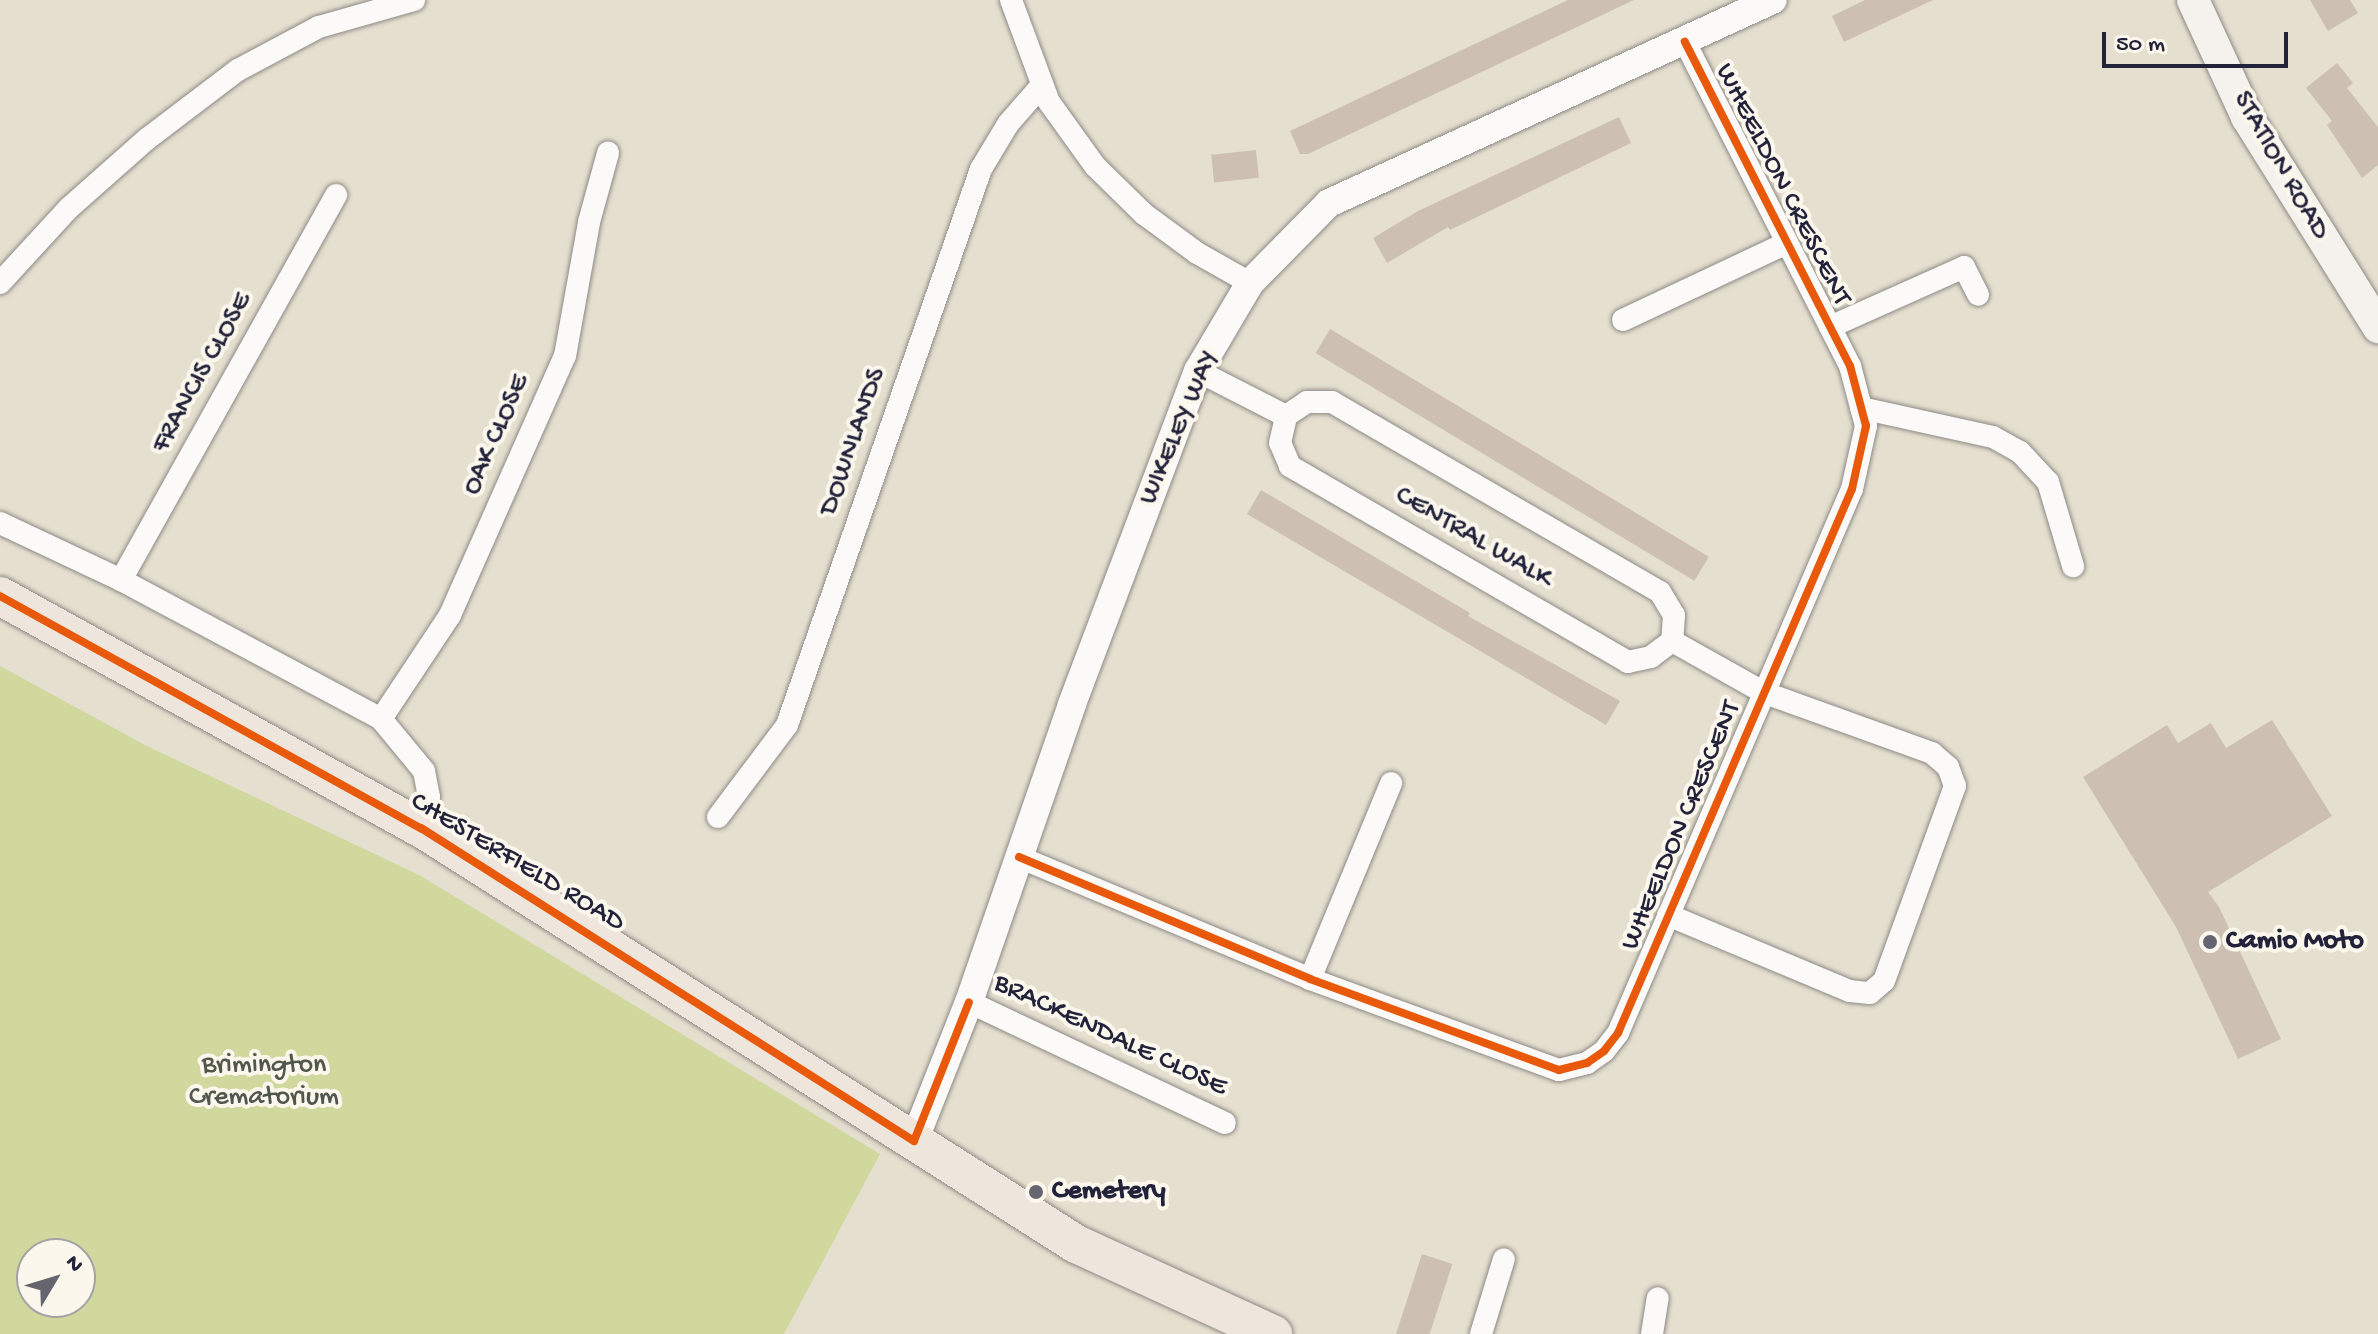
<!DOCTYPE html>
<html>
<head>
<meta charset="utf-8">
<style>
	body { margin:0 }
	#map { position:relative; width:2378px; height:1334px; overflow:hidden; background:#e5dfcf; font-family:"Gochi Hand",sans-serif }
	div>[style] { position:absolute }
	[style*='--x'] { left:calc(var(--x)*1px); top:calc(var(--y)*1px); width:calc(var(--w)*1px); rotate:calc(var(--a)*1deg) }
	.green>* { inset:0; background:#d0d89e }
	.building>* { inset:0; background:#cdc0b3; transform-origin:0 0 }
	.roads { filter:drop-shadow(0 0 2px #8d8a86) drop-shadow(0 0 2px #8d8a86) }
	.minor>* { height:22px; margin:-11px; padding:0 11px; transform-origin:11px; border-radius:11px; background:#fbfaf8 }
	.tertiary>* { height:28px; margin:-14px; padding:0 14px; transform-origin:14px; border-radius:14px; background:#fbfaf8 }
	.secondary>* { height:32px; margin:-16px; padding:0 16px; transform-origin:16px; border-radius:16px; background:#f5f2ee }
	.trunk>* { height:38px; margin:-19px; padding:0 19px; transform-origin:19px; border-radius:19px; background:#eee5dd }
	.cycleway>* { height:8px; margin:-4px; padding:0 4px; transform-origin:4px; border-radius:4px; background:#e8590c }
	.dots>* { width:22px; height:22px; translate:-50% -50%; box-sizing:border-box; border:4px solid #fbf7ec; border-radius:50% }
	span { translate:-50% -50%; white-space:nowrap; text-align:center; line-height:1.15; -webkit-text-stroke:8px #fbf7ec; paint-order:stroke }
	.street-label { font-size:28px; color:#22223b }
	.poi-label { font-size:28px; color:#22223b; font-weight:700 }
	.left { translate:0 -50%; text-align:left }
	.park-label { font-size:28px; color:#51574d }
	.north { position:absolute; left:16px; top:1238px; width:80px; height:80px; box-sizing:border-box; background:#fbf7ec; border:2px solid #a4a2a5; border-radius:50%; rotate:52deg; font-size:22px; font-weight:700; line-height:32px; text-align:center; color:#22223b }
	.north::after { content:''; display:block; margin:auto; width:28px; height:36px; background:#66646f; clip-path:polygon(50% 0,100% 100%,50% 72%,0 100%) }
	.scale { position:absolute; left:2102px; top:32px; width:186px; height:36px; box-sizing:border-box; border:4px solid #22223b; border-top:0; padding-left:10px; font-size:24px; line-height:28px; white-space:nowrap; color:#22223b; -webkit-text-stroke:6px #fbf7ec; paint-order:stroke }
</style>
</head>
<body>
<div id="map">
	<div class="green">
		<i style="clip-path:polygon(evenodd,0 666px,145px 745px,419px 875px,880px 1154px,784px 1334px,0 1334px,0 666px,32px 1254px,80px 1254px,80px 1302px,32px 1302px,32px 1254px)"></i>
	</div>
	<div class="building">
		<i style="clip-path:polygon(1568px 0,1634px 0,1308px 154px,1300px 154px,1290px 131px)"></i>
		<i style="clip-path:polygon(1865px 0,1933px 0,1844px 42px,1832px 16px)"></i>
		<i style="clip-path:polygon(2310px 0,2350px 0,2358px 13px,2328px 31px)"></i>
		<i style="clip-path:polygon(2337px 63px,2353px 83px,2347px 88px,2378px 127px,2378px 165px,2362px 178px,2327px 125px,2332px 121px,2306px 88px)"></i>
		<i style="clip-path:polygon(1619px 117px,1631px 143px,1450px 230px,1448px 227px,1387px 263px,1373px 238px,1418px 211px)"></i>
		<i style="left:1256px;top:150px;width:28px;height:45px;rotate:84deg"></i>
		<i style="left:1330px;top:329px;width:442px;height:28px;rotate:31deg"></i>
		<i style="clip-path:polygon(1261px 490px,1470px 613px,1468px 616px,1620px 701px,1606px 725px,1247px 514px)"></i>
		<i style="clip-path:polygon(2272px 720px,2332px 816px,2208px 892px,2219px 907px,2281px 1039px,2238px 1059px,2176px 927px,2083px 777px,2167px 725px,2178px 743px,2211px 723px,2226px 748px)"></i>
		<i style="left:1422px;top:1254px;width:32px;height:84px;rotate:18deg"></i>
	</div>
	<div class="roads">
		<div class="minor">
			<i style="--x:1011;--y:0;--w:109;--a:69.6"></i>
			<i style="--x:1049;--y:102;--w:79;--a:54.3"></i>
			<i style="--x:1095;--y:166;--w:69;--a:44.4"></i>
			<i style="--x:1144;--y:214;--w:66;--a:36.3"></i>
			<i style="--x:1197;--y:253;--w:61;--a:29.5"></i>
			<i style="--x:0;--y:283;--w:102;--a:-47.4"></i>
			<i style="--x:69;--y:208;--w:104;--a:-41.5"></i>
			<i style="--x:147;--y:139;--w:114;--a:-37.2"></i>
			<i style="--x:238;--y:70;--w:92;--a:-28"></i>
			<i style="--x:319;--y:27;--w:99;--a:-15.9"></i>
			<i style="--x:1623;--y:320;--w:181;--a:-25.2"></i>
			<i style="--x:1830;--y:327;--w:147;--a:-24.1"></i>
			<i style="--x:1964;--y:267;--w:31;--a:63"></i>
			<i style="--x:1198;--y:371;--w:99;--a:27.1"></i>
			<i style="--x:1307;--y:402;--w:25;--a:0"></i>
			<i style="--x:1332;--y:402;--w:379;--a:30.1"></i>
			<i style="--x:1660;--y:592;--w:27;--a:59"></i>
			<i style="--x:1674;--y:615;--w:26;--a:94"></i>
			<i style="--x:1672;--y:641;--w:26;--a:143"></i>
			<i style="--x:1651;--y:657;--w:24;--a:168"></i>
			<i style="--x:1628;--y:662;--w:391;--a:-149.9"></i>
			<i style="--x:1290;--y:466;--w:25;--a:-113"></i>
			<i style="--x:1280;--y:443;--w:28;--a:-77"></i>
			<i style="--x:1286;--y:416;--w:25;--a:-34"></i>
			<i style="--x:1861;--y:408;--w:135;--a:12.4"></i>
			<i style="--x:1993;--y:437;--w:31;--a:29"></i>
			<i style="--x:2020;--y:452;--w:41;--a:47"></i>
			<i style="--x:2048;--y:482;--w:88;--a:73.4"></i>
			<i style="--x:0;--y:523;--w:134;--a:25.2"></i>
			<i style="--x:121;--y:580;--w:295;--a:28.1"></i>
			<i style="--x:381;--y:719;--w:67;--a:50.4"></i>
			<i style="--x:424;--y:771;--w:26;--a:79"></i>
			<i style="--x:429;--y:797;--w:32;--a:104"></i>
			<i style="--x:121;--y:580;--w:441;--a:-60.8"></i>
			<i style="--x:381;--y:719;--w:125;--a:-56.4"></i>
			<i style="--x:450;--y:615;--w:283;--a:-66.1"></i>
			<i style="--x:565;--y:356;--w:136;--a:-79.8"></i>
			<i style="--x:589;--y:222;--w:72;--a:-74.6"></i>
			<i style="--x:718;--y:817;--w:115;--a:-53.1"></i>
			<i style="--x:787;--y:725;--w:589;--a:-70.77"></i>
			<i style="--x:981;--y:169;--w:52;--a:-59"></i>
			<i style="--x:1008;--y:124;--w:52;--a:-48.9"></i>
			<i style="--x:1019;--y:857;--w:316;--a:22.7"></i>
			<i style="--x:1310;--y:979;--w:265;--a:20.1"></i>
			<i style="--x:1559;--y:1070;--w:29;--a:-14"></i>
			<i style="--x:1587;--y:1063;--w:21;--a:-35"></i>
			<i style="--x:1604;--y:1051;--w:23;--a:-52"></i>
			<i style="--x:1618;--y:1033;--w:592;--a:-66.73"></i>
			<i style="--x:1852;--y:489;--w:65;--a:-77.5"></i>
			<i style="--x:1866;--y:426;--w:62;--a:-104.9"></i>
			<i style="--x:1850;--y:366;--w:364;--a:-117"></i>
			<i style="--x:1668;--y:915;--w:197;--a:22.7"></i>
			<i style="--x:1850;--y:991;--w:20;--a:6"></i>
			<i style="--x:1870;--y:993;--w:18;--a:-41"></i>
			<i style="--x:1884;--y:981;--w:208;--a:-70"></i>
			<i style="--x:1955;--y:786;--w:20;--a:-110"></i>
			<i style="--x:1948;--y:767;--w:21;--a:-139"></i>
			<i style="--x:1932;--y:753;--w:180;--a:-160.2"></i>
			<i style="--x:1763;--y:692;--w:104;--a:-150.7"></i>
			<i style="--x:1310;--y:979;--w:212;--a:-67.5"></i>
			<i style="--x:969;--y:1002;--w:283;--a:25.3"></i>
			<i style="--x:1481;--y:1334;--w:78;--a:-73"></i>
			<i style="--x:1652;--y:1334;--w:36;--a:-81"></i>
		</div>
		<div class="tertiary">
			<i style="--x:914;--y:1141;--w:149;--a:-68.4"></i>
			<i style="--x:969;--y:1002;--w:315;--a:-70.9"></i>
			<i style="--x:1072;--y:704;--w:356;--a:-69.3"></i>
			<i style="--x:1198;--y:371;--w:102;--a:-59.4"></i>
			<i style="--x:1250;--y:283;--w:112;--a:-45.4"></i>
			<i style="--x:1329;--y:203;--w:488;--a:-24.6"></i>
		</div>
		<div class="secondary">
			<i style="--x:2193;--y:0;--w:129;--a:65.2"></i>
			<i style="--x:2247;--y:117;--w:248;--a:58"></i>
		</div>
		<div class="trunk">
			<i style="--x:0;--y:596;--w:481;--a:28.9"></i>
			<i style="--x:421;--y:828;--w:776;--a:32.42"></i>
			<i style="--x:1076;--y:1244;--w:217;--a:24.6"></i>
		</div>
	</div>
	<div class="cycleway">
		<i style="--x:0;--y:596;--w:481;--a:28.9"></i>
		<i style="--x:421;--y:828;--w:584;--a:32.41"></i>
		<i style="--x:914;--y:1141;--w:149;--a:-68.4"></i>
		<i style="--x:1019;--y:857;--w:316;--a:22.7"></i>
		<i style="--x:1310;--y:979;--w:265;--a:20.1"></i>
		<i style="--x:1559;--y:1070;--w:29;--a:-14"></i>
		<i style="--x:1587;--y:1063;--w:21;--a:-35"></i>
		<i style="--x:1604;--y:1051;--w:23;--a:-52"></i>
		<i style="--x:1618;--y:1033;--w:592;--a:-66.73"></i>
		<i style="--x:1852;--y:489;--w:65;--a:-77.5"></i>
		<i style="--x:1866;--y:426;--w:62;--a:-104.9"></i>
		<i style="--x:1850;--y:366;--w:364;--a:-117"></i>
	</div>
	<div class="dots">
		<i style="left:2210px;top:942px;background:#66646f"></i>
		<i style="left:1036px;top:1192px;background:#66646f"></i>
	</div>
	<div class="street-label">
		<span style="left:2280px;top:166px;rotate:60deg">STATION ROAD</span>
		<span style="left:1782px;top:185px;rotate:63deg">WHEELDON CRESCENT</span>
		<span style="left:203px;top:373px;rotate:-61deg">FRANCIS CLOSE</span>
		<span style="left:1180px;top:428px;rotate:-67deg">WIKELEY WAY</span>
		<span style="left:497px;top:435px;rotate:-66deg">OAK CLOSE</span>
		<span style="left:854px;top:442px;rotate:-71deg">DOWNLANDS</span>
		<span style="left:1473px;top:538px;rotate:30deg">CENTRAL WALK</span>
		<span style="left:1682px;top:826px;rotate:-67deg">WHEELDON CRESCENT</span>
		<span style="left:517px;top:863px;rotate:31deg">CHESTERFIELD ROAD</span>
		<span style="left:1110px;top:1036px;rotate:25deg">BRACKENDALE CLOSE</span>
	</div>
	<div class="poi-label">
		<span class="left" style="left:2226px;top:942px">Camio Moto</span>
		<span class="left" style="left:1052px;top:1192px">Cemetery</span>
	</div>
	<div class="park-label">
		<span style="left:264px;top:1082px">Brimington<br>Crematorium</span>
	</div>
	<div class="north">N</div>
	<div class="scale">50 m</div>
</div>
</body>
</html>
